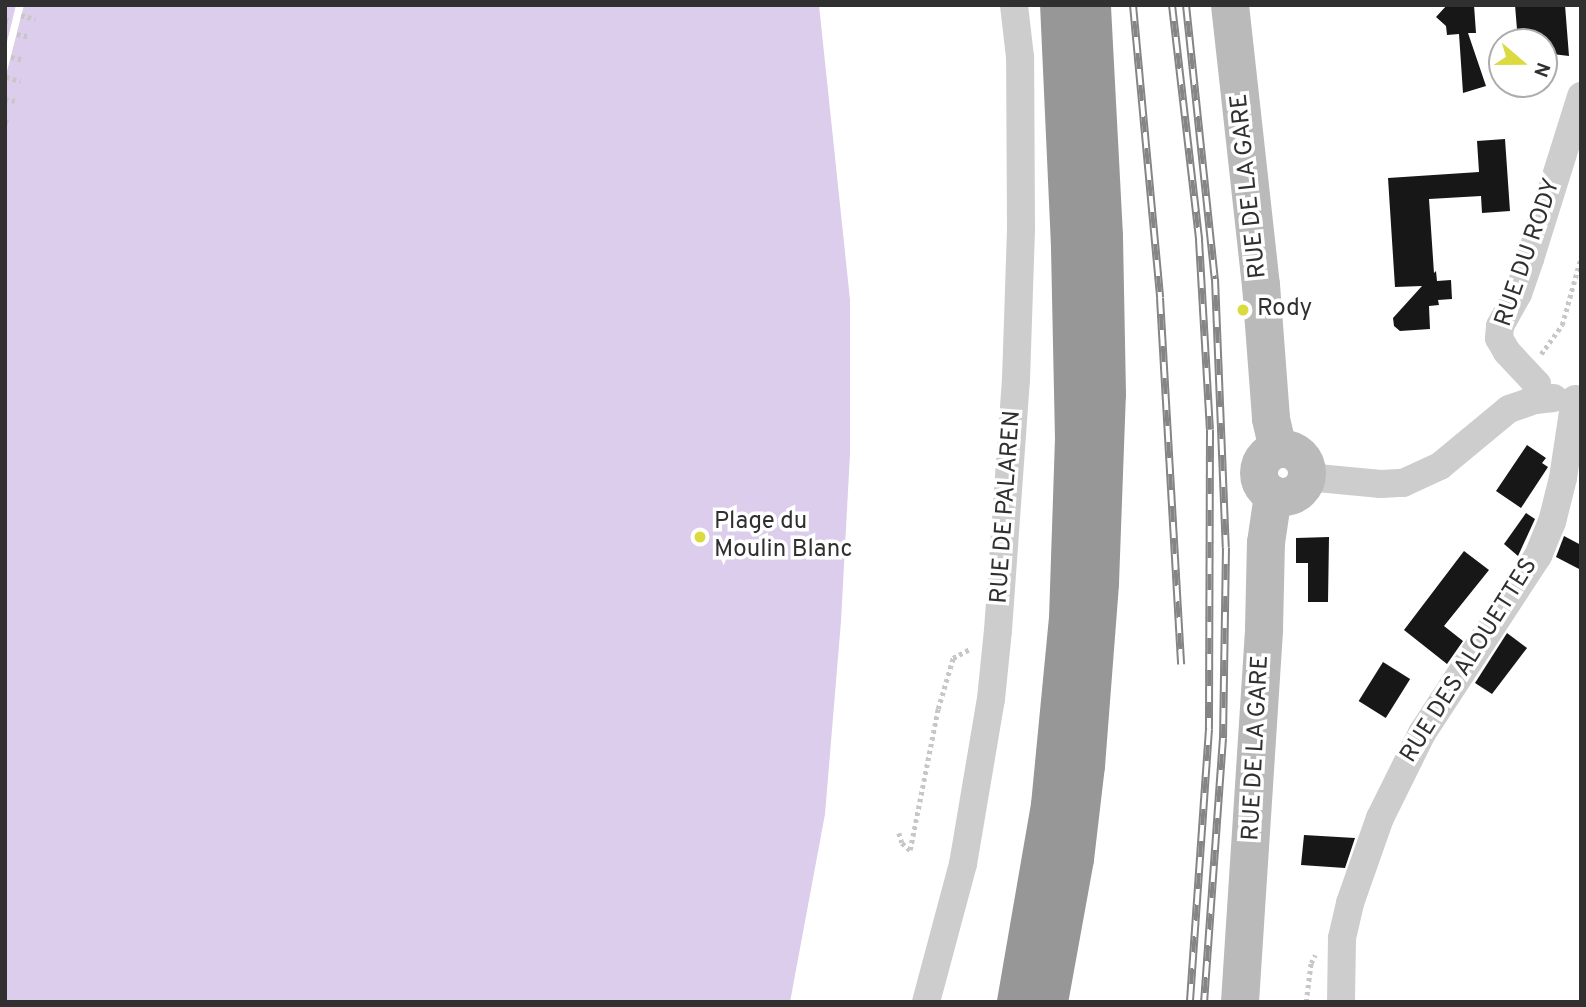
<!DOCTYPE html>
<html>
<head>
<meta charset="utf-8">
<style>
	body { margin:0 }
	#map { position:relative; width:1586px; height:1007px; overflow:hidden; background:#fff; font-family:Overpass,sans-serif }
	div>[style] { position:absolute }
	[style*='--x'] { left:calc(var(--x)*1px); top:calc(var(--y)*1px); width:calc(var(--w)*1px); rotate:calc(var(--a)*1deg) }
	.water>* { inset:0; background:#dbcdeb }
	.pier>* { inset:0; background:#fff }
	.building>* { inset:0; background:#171717; transform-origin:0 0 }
	.path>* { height:4.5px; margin-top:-2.25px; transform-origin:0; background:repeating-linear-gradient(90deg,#c7c7c7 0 3.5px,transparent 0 7px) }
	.street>* { height:28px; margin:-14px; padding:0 14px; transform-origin:14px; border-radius:14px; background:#cdcdcd }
	.secondary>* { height:38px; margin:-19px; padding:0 19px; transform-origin:19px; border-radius:19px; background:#bababa }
	.secondary>.ring { margin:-19px; padding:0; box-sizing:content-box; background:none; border:38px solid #bababa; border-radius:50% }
	.highway>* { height:38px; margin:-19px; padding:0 19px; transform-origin:19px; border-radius:19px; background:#979797 }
	.rail>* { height:8px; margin-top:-4px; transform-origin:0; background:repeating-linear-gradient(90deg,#fff 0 16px,#858585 0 32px); box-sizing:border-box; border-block:2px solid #858585 }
	.dots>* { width:19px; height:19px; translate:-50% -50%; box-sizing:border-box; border:4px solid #fff; border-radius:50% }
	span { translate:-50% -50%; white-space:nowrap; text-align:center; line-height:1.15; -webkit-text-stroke:7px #fff; paint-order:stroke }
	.street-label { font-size:24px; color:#303030 }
	.poi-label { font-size:24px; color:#303030 }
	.left { translate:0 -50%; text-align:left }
	.frame { position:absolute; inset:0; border:7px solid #303030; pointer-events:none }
	.north { position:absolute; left:1488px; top:28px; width:70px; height:70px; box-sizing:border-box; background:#fff; border:2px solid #acacac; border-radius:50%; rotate:110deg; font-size:19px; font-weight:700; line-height:28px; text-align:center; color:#303030 }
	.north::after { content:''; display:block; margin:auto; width:24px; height:32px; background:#dbda3f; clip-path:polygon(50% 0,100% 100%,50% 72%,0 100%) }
</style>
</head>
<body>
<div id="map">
	<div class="water">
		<i style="clip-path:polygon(5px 5px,819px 5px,850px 300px,850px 454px,841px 621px,825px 814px,790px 1002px,5px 1002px)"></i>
	</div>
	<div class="pier">
		<i style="clip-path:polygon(16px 5px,24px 5px,5px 79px,5px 50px)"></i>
	</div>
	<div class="building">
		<i style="clip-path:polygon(1447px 5px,1474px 5px,1476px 33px,1468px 33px,1486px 86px,1463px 93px,1459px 34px,1447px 35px,1446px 26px,1436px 17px)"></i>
		<i style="clip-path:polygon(1515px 5px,1565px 5px,1569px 56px,1544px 53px,1544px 42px,1518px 42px)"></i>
		<i style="clip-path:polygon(1505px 139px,1510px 211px,1482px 213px,1481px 196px,1429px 199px,1434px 273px,1436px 271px,1437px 281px,1451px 280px,1452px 299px,1438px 300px,1439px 305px,1429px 306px,1430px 329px,1400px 331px,1394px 326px,1393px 318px,1422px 286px,1395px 287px,1388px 178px,1479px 172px,1477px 141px)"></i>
		<i style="clip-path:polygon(1527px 445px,1546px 458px,1542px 463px,1548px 467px,1521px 508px,1496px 491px)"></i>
		<i style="clip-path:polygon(1526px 513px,1535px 519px,1518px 556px,1504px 544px)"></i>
		<i style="clip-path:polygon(1564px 536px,1581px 545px,1581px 570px,1556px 557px)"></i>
		<i style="clip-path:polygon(1329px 537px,1328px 602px,1308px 602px,1308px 563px,1296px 563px,1296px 538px)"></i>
		<i style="clip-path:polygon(1464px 551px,1489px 570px,1444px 626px,1463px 641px,1447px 664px,1404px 630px)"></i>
		<i style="clip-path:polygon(1507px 633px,1527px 648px,1492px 694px,1475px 683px)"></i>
		<i style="left:1383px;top:662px;width:32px;height:46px;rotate:32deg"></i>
		<i style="clip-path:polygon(1304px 835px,1355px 838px,1345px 868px,1301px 865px)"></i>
	</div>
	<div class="path">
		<i style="--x:21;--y:15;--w:15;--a:16"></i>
		<i style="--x:5;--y:20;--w:7;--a:8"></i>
		<i style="--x:17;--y:34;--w:13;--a:13"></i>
		<i style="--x:5;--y:48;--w:1;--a:0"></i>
		<i style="--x:11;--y:57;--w:14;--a:12"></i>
		<i style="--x:6;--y:77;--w:15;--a:16"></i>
		<i style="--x:5;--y:99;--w:10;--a:11"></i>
		<i style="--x:5;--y:121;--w:4;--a:14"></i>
		<i style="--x:1541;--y:354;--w:36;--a:-54"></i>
		<i style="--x:1562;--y:325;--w:71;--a:-74.4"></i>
		<i style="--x:899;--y:833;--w:10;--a:73"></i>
		<i style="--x:902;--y:843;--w:11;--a:41"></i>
		<i style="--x:910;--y:850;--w:144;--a:-78.8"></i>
		<i style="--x:938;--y:709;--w:53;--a:-73.6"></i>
		<i style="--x:953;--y:658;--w:19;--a:-28"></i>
		<i style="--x:1306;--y:1002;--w:39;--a:-83"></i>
		<i style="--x:1311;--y:963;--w:9;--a:-63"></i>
	</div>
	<div class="street">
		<i style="--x:1535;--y:400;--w:16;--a:-83"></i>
		<i style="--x:1537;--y:384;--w:44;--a:-133.2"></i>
		<i style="--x:1507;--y:352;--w:16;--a:-120"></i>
		<i style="--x:1499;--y:338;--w:12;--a:-85"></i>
		<i style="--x:1500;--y:326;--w:37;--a:-61"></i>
		<i style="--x:1518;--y:294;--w:37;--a:-71"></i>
		<i style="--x:1530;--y:259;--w:171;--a:-72.6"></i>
		<i style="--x:1307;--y:477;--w:74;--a:5.4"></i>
		<i style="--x:1381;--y:484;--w:22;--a:-3"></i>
		<i style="--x:1403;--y:483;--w:41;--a:-24.7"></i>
		<i style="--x:1440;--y:466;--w:89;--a:-39.6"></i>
		<i style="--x:1509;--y:409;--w:28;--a:-19"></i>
		<i style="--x:1535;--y:400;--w:19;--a:-6"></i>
		<i style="--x:926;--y:1002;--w:143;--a:-75"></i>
		<i style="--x:963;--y:864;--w:167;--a:-80.4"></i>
		<i style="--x:991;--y:699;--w:69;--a:-84.2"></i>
		<i style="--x:998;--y:630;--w:251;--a:-85.9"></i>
		<i style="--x:1016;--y:380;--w:151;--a:-88.1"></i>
		<i style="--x:1021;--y:229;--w:172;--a:-90.3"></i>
		<i style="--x:1020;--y:57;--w:52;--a:-96.6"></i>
		<i style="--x:1341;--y:1002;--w:64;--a:-89.1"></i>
		<i style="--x:1342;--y:938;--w:36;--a:-77"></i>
		<i style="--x:1350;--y:903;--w:90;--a:-70.6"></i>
		<i style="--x:1380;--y:818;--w:95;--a:-63.7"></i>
		<i style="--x:1422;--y:733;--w:212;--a:-56.8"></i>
		<i style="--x:1538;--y:556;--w:37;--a:-68"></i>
		<i style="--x:1552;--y:522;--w:45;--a:-76"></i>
		<i style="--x:1563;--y:478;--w:80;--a:-81.4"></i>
	</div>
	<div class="secondary">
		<i style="--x:1230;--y:5;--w:282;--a:83.7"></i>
		<i style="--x:1261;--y:285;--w:134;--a:85.7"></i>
		<i style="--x:1271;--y:419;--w:31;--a:77"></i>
		<i class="ring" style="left:1259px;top:449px;width:10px;height:10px"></i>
		<i style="--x:1240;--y:1002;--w:374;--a:-86.3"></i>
		<i style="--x:1264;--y:629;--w:86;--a:-88.7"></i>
		<i style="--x:1266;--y:543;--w:49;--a:-81.7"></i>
	</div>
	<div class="highway">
		<i style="--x:1016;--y:1002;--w:200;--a:-80.2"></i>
		<i style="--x:1050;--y:805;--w:187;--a:-84.5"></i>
		<i style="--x:1068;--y:619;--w:180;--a:-88.1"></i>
		<i style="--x:1074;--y:439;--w:193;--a:-91.2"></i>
		<i style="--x:1070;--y:246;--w:241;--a:-92.6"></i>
		<i style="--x:1049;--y:1002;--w:145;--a:-79.7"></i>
		<i style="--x:1075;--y:859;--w:94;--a:-83.3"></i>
		<i style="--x:1086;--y:766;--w:184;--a:-85.6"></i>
		<i style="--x:1100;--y:583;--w:189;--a:-87.9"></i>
		<i style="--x:1107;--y:394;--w:158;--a:-91.1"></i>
		<i style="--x:1104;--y:236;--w:231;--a:-93"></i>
	</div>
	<div class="rail">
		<i style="--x:1133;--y:5;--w:294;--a:84.7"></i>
		<i style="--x:1160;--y:298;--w:367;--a:86.7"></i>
		<i style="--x:1172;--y:5;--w:237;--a:83.4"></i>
		<i style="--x:1199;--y:240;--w:190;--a:86.7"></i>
		<i style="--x:1210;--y:430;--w:299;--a:90.2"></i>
		<i style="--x:1209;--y:729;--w:274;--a:94"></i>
		<i style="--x:1186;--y:5;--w:276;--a:84"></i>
		<i style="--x:1215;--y:279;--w:269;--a:87.7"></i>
		<i style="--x:1226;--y:548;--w:190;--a:90.9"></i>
		<i style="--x:1223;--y:738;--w:265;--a:94.1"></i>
	</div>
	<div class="dots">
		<i style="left:1243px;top:310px;background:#dbda3f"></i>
		<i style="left:700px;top:537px;background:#dbda3f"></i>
	</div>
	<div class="street-label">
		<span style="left:1250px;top:186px;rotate:-96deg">RUE DE LA GARE</span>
		<span style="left:1529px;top:253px;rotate:-71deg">RUE DU RODY</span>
		<span style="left:1007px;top:507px;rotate:-86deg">RUE DE PALAREN</span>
		<span style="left:1470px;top:661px;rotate:-58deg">RUE DES ALOUETTES</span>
		<span style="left:1257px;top:748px;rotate:-87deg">RUE DE LA GARE</span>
	</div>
	<div class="poi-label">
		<span class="left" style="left:1257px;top:310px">Rody</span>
		<span class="left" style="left:714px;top:537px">Plage du<br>Moulin Blanc</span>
	</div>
	<div class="frame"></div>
	<div class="north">N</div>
</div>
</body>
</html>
